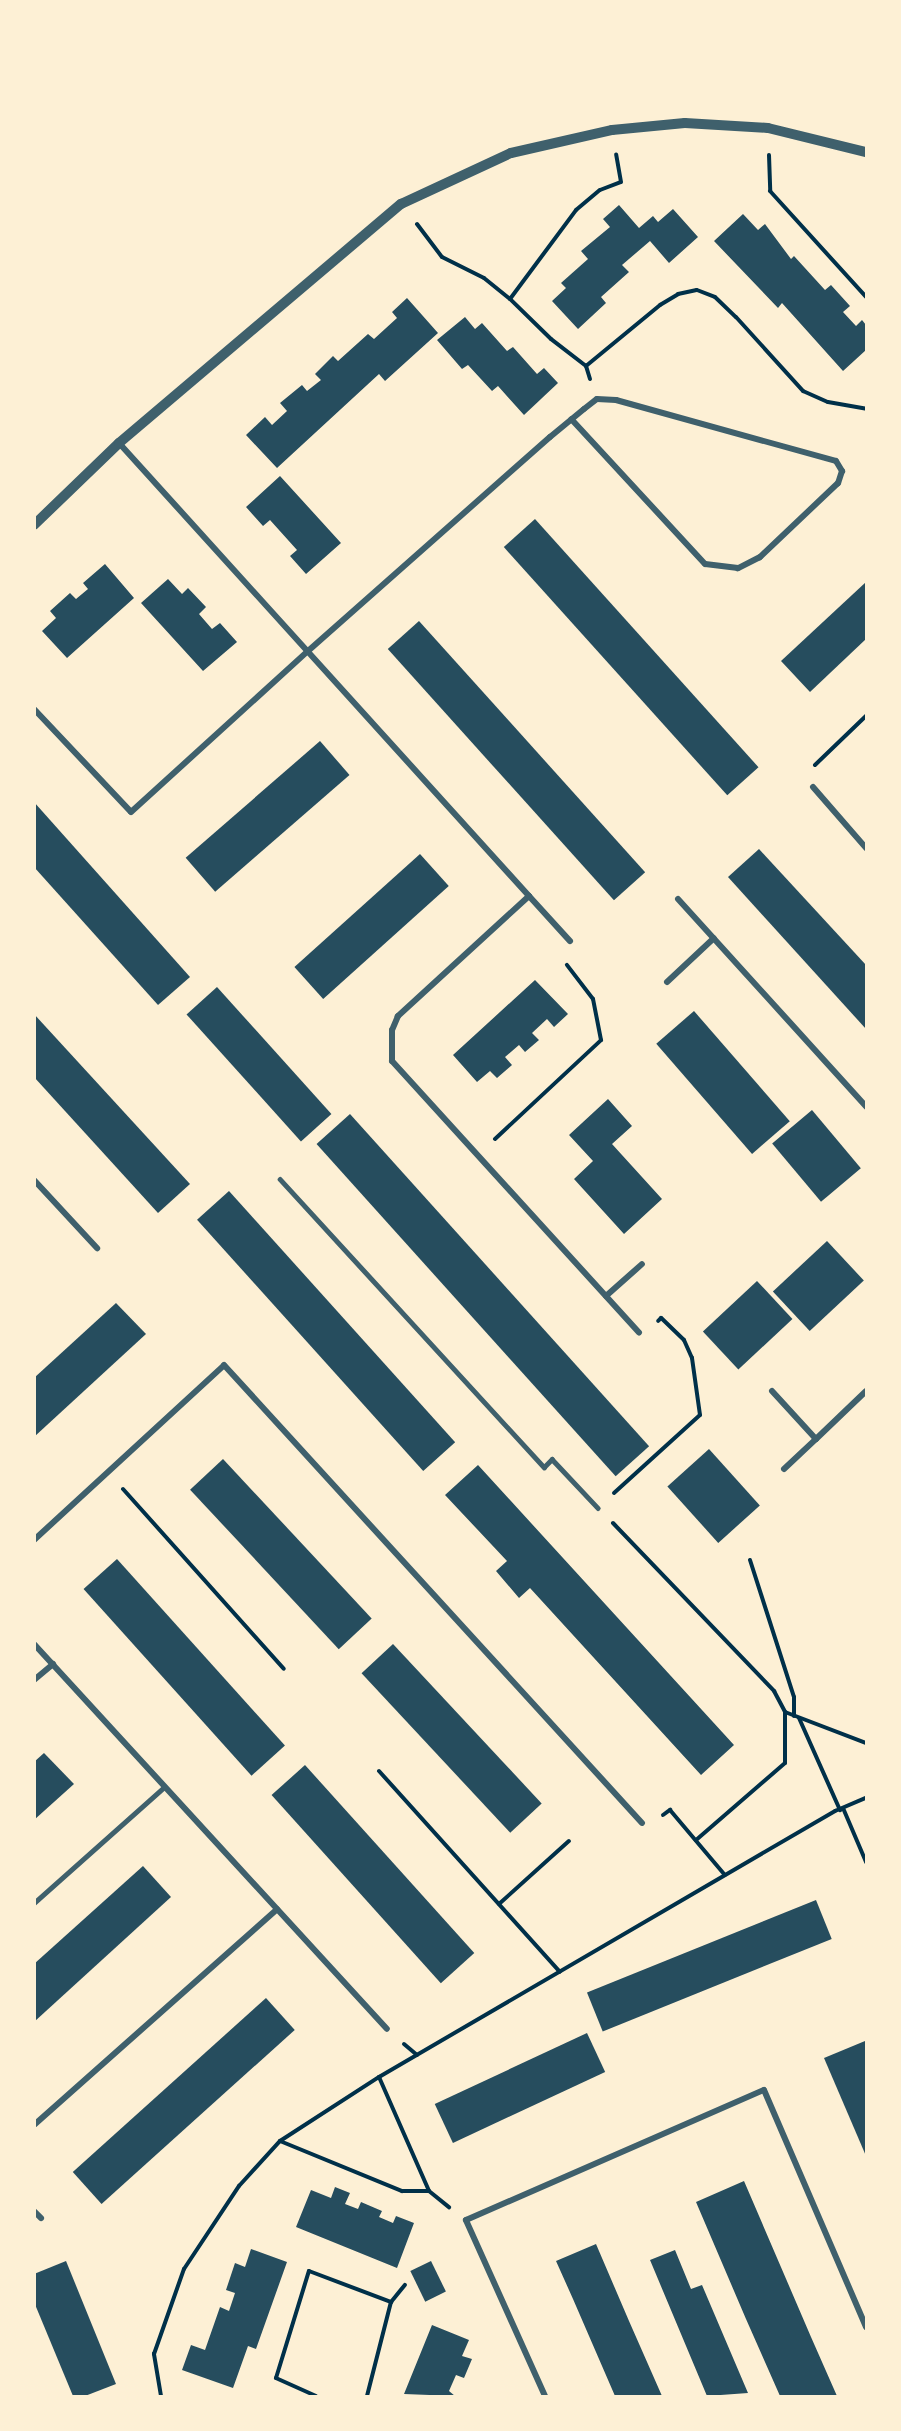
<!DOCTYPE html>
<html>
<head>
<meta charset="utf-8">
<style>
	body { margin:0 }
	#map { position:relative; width:901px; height:2431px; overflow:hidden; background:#fdf0d5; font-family:Rubik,sans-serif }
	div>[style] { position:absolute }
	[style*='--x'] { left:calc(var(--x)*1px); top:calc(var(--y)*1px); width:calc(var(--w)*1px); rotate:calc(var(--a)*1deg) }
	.building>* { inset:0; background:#264d5e; transform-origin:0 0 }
	.path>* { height:4px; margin:-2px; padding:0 2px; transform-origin:2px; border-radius:2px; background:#003049 }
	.service>* { height:4.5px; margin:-2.25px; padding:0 2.25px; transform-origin:2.25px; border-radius:2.25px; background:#3f606c }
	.minor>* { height:6px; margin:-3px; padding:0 3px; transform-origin:3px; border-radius:3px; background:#3f606c }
	.tertiary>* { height:10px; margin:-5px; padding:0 5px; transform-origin:5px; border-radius:5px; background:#3f606c }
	span { translate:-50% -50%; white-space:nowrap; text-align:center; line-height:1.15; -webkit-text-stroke:5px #fdf0d5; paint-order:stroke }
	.frame { position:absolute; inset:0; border:36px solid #fdf0d5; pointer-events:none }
</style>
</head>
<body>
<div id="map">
	<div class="building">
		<i style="clip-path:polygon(619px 205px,639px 228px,653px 216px,658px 222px,673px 209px,698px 237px,669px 263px,650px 241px,622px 265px,629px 272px,601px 297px,606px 303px,578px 329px,552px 301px,566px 288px,561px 283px,588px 259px,581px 251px,610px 227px,603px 219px)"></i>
		<i style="clip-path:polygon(743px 214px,758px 230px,765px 224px,791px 259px,794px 256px,825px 290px,831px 285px,850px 306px,843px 312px,856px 326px,862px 320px,866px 325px,866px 350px,843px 371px,782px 303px,778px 308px,714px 241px)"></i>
		<i style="clip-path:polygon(407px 298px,438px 333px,385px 381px,379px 374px,277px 468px,246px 435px,265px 417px,272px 425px,287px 411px,280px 403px,302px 385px,307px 391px,321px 380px,315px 374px,333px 356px,338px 361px,368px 334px,374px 339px,397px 318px,392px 312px)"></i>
		<i style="clip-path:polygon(465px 317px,475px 329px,482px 323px,507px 351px,513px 347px,537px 374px,544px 368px,558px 383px,524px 415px,498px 386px,492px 391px,468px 365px,462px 369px,437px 340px)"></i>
		<i style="clip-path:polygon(280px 476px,341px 543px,306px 574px,290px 556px,297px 550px,270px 520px,263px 526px,246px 507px)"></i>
		<i style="left:535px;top:519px;width:334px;height:42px;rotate:48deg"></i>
		<i style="clip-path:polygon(105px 564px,134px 598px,67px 658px,42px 631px,56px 618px,50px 611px,70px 593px,76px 599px,88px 589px,83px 583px)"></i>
		<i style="clip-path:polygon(168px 579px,182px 594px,188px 588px,206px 607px,199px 614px,212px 629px,220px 623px,237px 642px,203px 671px,141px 603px)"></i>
		<i style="clip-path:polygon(866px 582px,866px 639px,810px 692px,781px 661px)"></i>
		<i style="left:419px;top:621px;width:338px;height:42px;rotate:48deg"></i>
		<i style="left:320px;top:741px;width:45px;height:178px;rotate:49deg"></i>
		<i style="clip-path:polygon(34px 802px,190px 977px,158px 1005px,34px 867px)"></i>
		<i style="clip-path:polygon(759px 849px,866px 965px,866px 1029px,728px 877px)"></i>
		<i style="left:420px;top:854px;width:43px;height:169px;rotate:48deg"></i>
		<i style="clip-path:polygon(535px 980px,568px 1014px,554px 1027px,547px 1019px,532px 1033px,539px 1040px,525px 1052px,519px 1045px,505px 1057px,512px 1065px,497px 1078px,490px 1071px,477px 1082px,453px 1055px)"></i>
		<i style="left:217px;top:987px;width:171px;height:41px;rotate:48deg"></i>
		<i style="left:694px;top:1011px;width:146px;height:50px;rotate:49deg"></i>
		<i style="clip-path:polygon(34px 1014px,190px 1184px,158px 1213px,34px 1077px)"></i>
		<i style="clip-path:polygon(608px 1099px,632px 1126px,612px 1144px,662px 1199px,624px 1234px,574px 1179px,593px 1161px,569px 1135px)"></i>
		<i style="left:812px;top:1110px;width:76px;height:52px;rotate:50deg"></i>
		<i style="left:350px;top:1114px;width:447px;height:45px;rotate:48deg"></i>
		<i style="left:229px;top:1191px;width:338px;height:43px;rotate:48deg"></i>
		<i style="left:827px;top:1241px;width:54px;height:74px;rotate:47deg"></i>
		<i style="left:757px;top:1281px;width:52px;height:74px;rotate:47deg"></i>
		<i style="clip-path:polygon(116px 1303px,146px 1334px,34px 1437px,34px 1378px)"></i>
		<i style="left:709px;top:1449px;width:76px;height:56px;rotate:48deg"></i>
		<i style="left:223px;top:1459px;width:218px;height:45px;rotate:47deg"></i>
		<i style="clip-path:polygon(478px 1465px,734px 1745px,701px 1775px,530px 1588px,519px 1598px,496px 1571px,507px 1561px,445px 1495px)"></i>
		<i style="left:117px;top:1559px;width:251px;height:45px;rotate:48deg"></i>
		<i style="left:393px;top:1644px;width:218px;height:43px;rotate:47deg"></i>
		<i style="clip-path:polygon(44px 1753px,74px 1784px,34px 1820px,34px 1762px)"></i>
		<i style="left:305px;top:1765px;width:253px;height:45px;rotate:48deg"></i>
		<i style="clip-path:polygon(143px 1866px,171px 1897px,34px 2022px,34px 1964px)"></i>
		<i style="left:816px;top:1900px;width:42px;height:247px;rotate:68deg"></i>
		<i style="left:266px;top:1998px;width:43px;height:260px;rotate:48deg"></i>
		<i style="left:587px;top:2033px;width:43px;height:168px;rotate:65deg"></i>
		<i style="clip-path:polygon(865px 2041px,866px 2045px,866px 2156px,824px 2058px)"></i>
		<i style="clip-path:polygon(744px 2181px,811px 2337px,837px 2396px,780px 2396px,746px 2319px,696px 2202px)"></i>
		<i style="clip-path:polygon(335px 2187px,350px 2193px,345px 2204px,358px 2209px,361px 2202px,382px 2211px,379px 2217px,393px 2223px,396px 2216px,414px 2223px,397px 2268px,296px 2227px,311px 2190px,331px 2198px)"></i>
		<i style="clip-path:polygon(596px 2244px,629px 2321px,662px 2396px,615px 2396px,573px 2299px,556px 2261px)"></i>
		<i style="clip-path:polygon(251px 2249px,287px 2262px,256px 2349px,248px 2346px,233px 2388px,182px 2370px,191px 2345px,205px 2350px,220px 2307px,229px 2311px,235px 2293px,226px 2290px,235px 2263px,245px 2267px)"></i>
		<i style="clip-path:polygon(675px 2250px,691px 2289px,702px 2285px,748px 2393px,707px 2396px,650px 2260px)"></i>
		<i style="clip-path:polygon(66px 2261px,116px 2384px,85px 2396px,73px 2396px,34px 2302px,34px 2274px)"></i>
		<i style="left:431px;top:2261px;width:34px;height:23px;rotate:64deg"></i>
		<i style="clip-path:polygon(432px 2325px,469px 2340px,462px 2356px,472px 2359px,464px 2378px,456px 2375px,449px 2391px,455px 2396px,404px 2394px)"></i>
	</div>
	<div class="path">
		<i style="--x:769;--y:155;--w:36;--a:88"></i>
		<i style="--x:770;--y:191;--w:143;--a:47.8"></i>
		<i style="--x:417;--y:224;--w:41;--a:52.9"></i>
		<i style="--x:442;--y:257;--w:47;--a:26.6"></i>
		<i style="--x:484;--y:278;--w:33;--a:39"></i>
		<i style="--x:586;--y:366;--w:96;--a:-39.5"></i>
		<i style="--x:660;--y:305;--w:21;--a:-31"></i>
		<i style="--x:678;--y:294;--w:19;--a:-12"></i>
		<i style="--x:697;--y:290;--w:19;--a:21"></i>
		<i style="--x:715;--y:297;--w:29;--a:44"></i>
		<i style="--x:736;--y:317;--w:100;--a:47.8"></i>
		<i style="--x:803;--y:391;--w:27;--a:24"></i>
		<i style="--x:828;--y:402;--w:39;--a:10"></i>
		<i style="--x:590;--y:379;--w:14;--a:-107"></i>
		<i style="--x:586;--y:366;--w:44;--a:-142.4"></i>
		<i style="--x:551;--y:339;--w:57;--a:-135.7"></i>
		<i style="--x:510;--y:299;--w:111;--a:-53.4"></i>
		<i style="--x:576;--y:210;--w:31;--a:-40"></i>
		<i style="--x:600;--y:190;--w:22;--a:-21"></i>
		<i style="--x:621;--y:182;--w:28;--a:-100"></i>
		<i style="--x:815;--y:765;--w:71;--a:-43.9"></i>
		<i style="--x:495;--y:1139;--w:145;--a:-43"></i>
		<i style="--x:601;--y:1040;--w:42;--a:-101"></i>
		<i style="--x:593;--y:999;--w:43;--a:-127.4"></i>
		<i style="--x:123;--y:1489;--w:241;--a:48.2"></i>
		<i style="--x:614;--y:1493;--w:116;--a:-42.2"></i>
		<i style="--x:700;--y:1415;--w:58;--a:-98"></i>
		<i style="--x:692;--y:1358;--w:20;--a:-114"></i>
		<i style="--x:684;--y:1340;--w:32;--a:-136"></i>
		<i style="--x:661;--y:1318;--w:4;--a:135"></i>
		<i style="--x:613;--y:1523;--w:233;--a:46.2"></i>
		<i style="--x:774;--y:1691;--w:24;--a:62"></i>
		<i style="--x:785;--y:1712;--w:51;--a:90"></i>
		<i style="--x:785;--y:1763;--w:118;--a:139.1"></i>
		<i style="--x:750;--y:1560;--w:144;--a:72.2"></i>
		<i style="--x:794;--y:1697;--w:19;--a:90"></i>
		<i style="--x:785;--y:1712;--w:87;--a:20.9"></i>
		<i style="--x:799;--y:1718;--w:101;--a:66"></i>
		<i style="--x:379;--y:1771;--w:270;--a:48"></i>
		<i style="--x:843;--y:1808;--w:59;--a:66.9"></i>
		<i style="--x:663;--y:1815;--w:9;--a:-36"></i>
		<i style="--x:670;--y:1810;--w:85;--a:49.8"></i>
		<i style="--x:499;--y:1904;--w:94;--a:-42"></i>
		<i style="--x:404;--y:2044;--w:17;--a:40"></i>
		<i style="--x:379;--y:2077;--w:528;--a:-30.26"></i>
		<i style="--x:835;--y:1811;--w:34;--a:-23"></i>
		<i style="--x:280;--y:2141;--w:118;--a:-32.9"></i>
		<i style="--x:379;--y:2077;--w:124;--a:66.3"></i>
		<i style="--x:161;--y:2396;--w:43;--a:-99.5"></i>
		<i style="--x:154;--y:2354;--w:90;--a:-70.6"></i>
		<i style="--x:184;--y:2269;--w:100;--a:-56.5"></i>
		<i style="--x:239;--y:2186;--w:61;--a:-47.7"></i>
		<i style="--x:280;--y:2141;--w:132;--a:22.3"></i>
		<i style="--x:402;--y:2191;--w:27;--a:0"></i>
		<i style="--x:429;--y:2191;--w:26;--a:39"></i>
		<i style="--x:316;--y:2396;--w:44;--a:-155.8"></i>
		<i style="--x:276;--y:2378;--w:112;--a:-72.9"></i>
		<i style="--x:309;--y:2271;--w:88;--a:20.7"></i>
		<i style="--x:367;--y:2396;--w:97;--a:-75.7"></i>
		<i style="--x:391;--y:2302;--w:22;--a:-51"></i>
	</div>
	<div class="service">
		<i style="--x:280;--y:1179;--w:391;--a:47.5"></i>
		<i style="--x:544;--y:1467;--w:11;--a:-45"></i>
		<i style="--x:552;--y:1459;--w:67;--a:46.8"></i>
		<i style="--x:34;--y:1903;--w:174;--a:-41.7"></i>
	</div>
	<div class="minor">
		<i style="--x:119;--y:443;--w:611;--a:47.85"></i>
		<i style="--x:529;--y:896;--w:178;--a:137.5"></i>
		<i style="--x:398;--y:1016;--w:15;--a:113"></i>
		<i style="--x:392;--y:1030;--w:31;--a:90"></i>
		<i style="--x:392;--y:1061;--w:367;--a:47.7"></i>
		<i style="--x:34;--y:709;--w:141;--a:46.7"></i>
		<i style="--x:131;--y:812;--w:239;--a:-42.3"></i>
		<i style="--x:308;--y:651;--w:323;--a:-41.5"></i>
		<i style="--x:550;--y:437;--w:44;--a:-39.5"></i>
		<i style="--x:584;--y:409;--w:16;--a:-38"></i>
		<i style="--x:597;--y:399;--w:19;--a:3"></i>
		<i style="--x:616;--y:400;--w:228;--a:15.5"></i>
		<i style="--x:836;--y:461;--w:12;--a:59"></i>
		<i style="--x:842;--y:471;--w:13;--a:108"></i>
		<i style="--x:838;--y:483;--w:108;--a:136.5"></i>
		<i style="--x:760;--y:557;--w:25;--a:153"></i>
		<i style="--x:738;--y:568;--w:33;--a:-173"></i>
		<i style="--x:705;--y:564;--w:197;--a:-132.7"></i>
		<i style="--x:813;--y:787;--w:81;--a:49"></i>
		<i style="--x:529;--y:896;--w:61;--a:47.7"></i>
		<i style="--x:678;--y:899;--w:280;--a:47.8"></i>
		<i style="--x:667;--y:982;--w:64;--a:-43.1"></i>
		<i style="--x:34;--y:1180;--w:93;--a:47.2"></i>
		<i style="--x:606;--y:1296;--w:48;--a:-41.6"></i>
		<i style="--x:772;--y:1391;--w:65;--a:47.5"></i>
		<i style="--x:816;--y:1439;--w:69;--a:-43.8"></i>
		<i style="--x:784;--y:1469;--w:44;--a:-43.2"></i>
		<i style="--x:34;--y:1540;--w:258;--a:-42.6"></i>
		<i style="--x:224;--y:1365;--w:620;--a:47.61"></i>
		<i style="--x:34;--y:1644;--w:522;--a:47.48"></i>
		<i style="--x:34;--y:1680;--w:25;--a:-40"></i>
		<i style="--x:34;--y:2125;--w:325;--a:-41.6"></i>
		<i style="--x:34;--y:2211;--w:10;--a:45"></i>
		<i style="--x:545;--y:2396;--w:193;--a:-114.2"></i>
		<i style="--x:466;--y:2220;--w:325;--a:-23.6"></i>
		<i style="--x:764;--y:2090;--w:258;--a:66.7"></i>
	</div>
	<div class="tertiary">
		<i style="--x:34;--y:525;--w:118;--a:-44"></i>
		<i style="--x:119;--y:443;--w:370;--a:-40.3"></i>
		<i style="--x:401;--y:204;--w:121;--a:-24.9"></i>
		<i style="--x:511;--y:153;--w:104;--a:-12.8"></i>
		<i style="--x:612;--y:130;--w:73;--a:-5.5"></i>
		<i style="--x:685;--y:123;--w:83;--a:3.4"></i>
		<i style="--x:768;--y:128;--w:101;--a:13.8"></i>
	</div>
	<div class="frame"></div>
</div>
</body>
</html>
